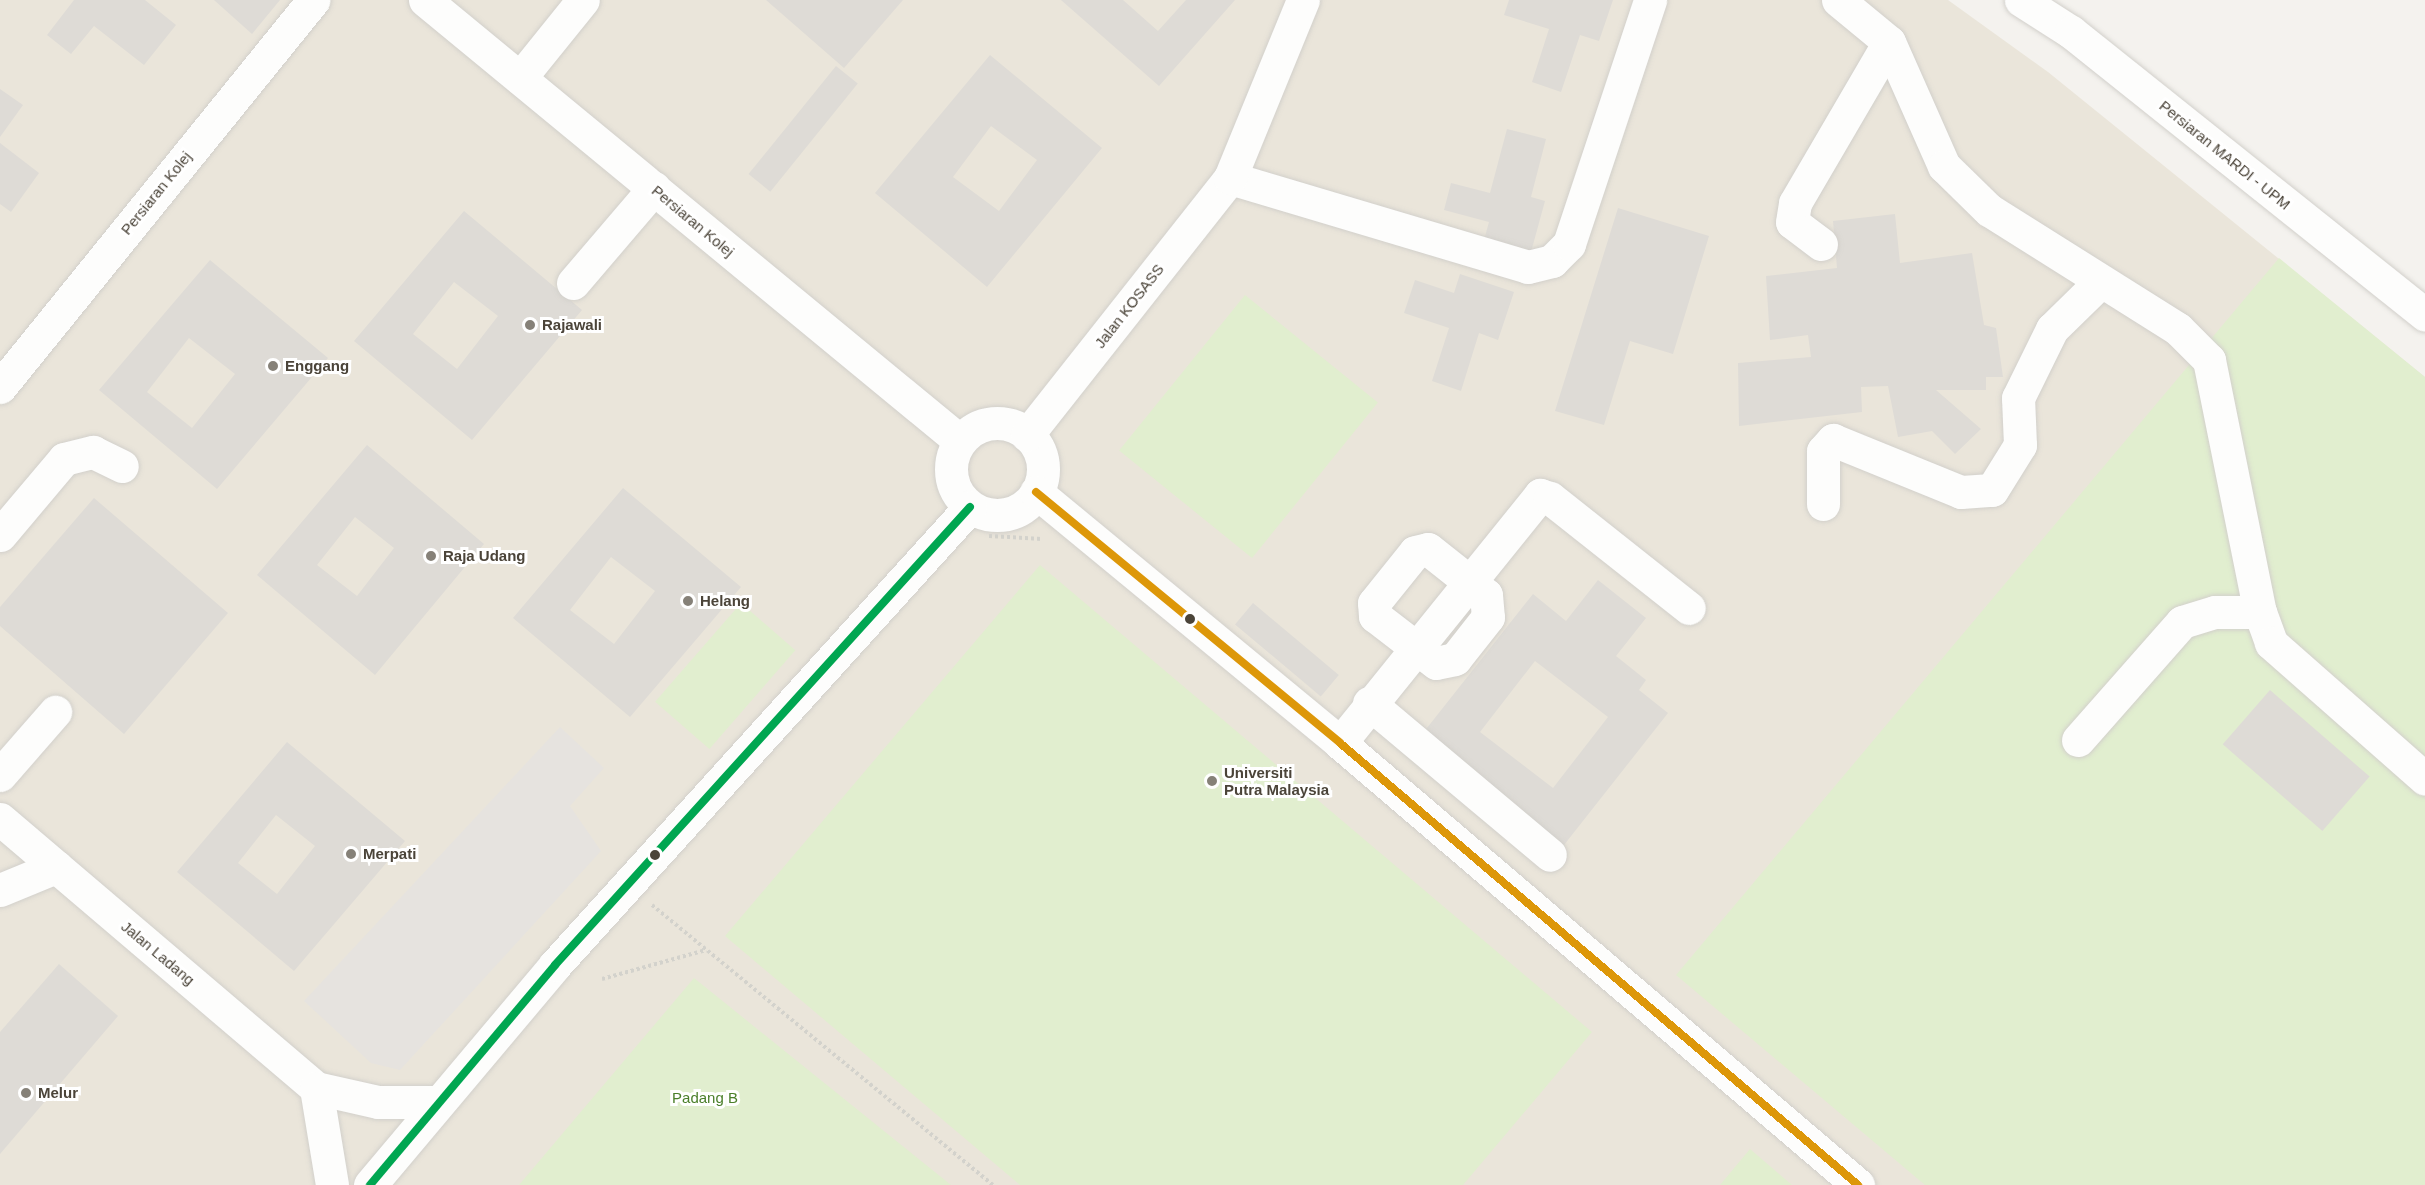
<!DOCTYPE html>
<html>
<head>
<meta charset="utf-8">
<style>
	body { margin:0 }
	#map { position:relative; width:2425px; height:1185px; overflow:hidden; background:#f4f2ee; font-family:Helvetica,sans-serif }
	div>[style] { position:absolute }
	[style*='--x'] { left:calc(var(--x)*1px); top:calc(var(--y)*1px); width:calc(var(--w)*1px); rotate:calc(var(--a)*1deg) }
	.education>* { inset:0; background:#eae5da }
	.green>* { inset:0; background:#e1eecf; transform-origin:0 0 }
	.parking>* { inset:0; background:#e6e3df }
	.building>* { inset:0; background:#dedbd6; transform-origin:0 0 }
	.path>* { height:4px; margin-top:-2px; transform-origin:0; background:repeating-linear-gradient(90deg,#d3d2cc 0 3px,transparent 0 6px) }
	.roads { filter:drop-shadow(0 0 2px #d2d0cb) drop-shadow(0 0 2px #d2d0cb) }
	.minor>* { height:33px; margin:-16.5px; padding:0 16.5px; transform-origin:16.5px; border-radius:16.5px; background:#fdfdfc }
	.minor>.ring { margin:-16.5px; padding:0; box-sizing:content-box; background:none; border:33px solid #fdfdfc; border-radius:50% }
	.bus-1>* { height:8px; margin:-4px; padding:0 4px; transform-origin:4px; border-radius:4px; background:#dd9709 }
	.bus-2>* { height:8px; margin:-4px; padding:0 4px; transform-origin:4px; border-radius:4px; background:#00a651 }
	.dots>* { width:16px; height:16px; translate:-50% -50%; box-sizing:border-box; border:3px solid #fff; border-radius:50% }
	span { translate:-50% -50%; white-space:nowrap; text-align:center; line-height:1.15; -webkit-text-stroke:6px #fff; paint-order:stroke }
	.street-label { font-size:15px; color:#4b4439 }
	.poi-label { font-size:15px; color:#4b4439; font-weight:700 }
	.left { translate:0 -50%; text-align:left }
	.park-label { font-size:15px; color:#4a7f2a }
</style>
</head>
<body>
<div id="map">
	<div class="education">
		<i style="clip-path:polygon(0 0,1948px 0,2048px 72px,2425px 377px,2425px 1185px,0 1185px)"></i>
	</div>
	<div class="green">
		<i style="clip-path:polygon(2279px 258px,2425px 377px,2425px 1185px,1925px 1185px,1676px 975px)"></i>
		<i style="left:1245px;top:295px;width:171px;height:200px;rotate:39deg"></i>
		<i style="clip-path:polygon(1040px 565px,1592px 1032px,1463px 1185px,1020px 1185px,725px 936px)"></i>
		<i style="left:741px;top:603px;width:72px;height:131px;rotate:41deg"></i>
		<i style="clip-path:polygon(694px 978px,951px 1185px,519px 1185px)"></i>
		<i style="clip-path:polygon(1750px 1149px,1792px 1185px,1720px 1185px)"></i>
	</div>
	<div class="parking">
		<i style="clip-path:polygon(560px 727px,604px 768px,570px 806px,601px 851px,400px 1070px,371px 1063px,304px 1001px)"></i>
	</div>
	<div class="building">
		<i style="clip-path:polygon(74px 0,145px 0,176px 25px,144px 65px,94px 26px,71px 54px,47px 35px)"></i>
		<i style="clip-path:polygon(214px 0,280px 0,252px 34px)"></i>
		<i style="clip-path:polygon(766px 0,903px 0,844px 68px)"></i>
		<i style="clip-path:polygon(1061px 0,1123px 0,1158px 31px,1186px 0,1235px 0,1159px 86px)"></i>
		<i style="clip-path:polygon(1509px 0,1613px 0,1599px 41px,1580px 35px,1561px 92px,1532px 82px,1549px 29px,1504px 15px)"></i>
		<i style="clip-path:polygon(evenodd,990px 55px,1102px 148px,987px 287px,875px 193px,990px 55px,991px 126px,1037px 160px,999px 211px,953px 177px,991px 126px)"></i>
		<i style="left:836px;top:66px;width:28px;height:139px;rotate:39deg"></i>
		<i style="clip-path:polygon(0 89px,23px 105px,0 137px)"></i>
		<i style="clip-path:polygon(1507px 129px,1546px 139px,1531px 197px,1545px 201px,1531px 252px,1484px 240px,1489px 222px,1444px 210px,1451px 183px,1490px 193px)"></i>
		<i style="clip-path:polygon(0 143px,39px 173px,11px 212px,0 204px)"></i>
		<i style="clip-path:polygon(1618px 208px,1709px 236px,1673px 354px,1630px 341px,1604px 425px,1555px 411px)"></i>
		<i style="clip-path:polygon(evenodd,464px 211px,582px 310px,472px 440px,354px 341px,464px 211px,454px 282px,498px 316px,457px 369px,413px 334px,454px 282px)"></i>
		<i style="clip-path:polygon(1895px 214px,1900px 263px,1972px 253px,1984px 325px,1996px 328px,2003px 377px,1986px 377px,1986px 390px,1936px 390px,1981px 429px,1955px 454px,1932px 431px,1898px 437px,1888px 386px,1861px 387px,1862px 412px,1739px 426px,1738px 363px,1811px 357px,1808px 335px,1770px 340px,1766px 276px,1837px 268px,1833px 221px)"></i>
		<i style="clip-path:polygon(evenodd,210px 260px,328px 358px,217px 489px,99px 390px,210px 260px,189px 338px,235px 374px,192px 428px,147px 392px,189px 338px)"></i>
		<i style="clip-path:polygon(1460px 274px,1514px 292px,1498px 340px,1479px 333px,1461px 391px,1432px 381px,1449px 328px,1404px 313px,1415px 280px,1454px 293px)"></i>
		<i style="clip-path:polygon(evenodd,367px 445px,484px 544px,375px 675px,257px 575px,367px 445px,355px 517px,394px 548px,357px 596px,317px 565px,355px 517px)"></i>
		<i style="clip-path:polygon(evenodd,623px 488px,741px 587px,630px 717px,513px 618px,623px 488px,611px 557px,655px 591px,614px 644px,570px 610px,611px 557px)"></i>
		<i style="clip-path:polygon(94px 498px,228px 613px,124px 734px,0 626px,0 607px)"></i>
		<i style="clip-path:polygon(evenodd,1598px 580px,1646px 618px,1616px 656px,1646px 680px,1639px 690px,1668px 713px,1564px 845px,1423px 733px,1533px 594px,1566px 621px,1598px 580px,1535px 661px,1608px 717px,1553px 788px,1480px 732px,1535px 661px)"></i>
		<i style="left:1253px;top:603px;width:112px;height:28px;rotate:40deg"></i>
		<i style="left:2270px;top:690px;width:132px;height:72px;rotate:41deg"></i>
		<i style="clip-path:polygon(evenodd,287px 742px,405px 841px,294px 971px,177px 872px,287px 742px,276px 815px,315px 846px,277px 894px,238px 863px,276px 815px)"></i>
		<i style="clip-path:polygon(59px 964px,118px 1016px,0 1154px,0 1032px)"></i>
	</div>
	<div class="path">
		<i style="--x:989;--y:536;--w:53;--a:3.2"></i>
		<i style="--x:652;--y:905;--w:441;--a:39.4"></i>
		<i style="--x:602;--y:979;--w:108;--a:-15.6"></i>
	</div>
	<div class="roads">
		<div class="minor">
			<i style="--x:425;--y:0;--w:693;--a:39.5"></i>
			<i style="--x:1838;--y:0;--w:66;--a:39.5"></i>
			<i style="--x:1889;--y:42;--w:136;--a:66.1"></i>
			<i style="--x:1944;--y:166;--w:63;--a:44.4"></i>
			<i style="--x:1989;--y:210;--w:223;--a:32.2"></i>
			<i style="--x:2178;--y:329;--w:44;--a:45"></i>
			<i style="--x:2209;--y:360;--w:257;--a:78.6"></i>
			<i style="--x:2260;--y:612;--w:33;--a:70"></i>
			<i style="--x:2271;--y:643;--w:205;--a:41.4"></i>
			<i style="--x:2021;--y:0;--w:59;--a:32.6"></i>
			<i style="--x:2071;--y:32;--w:453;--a:38.6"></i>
			<i style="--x:520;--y:78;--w:100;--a:-51.1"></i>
			<i style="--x:1230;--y:178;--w:311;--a:16.6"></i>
			<i style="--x:1528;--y:267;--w:25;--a:-14"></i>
			<i style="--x:1552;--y:261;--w:24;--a:-45"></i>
			<i style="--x:1569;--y:244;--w:257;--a:-71.6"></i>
			<i style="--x:1821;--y:244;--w:36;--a:-143"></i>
			<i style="--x:1792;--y:222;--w:19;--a:-81"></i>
			<i style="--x:1795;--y:203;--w:186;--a:-59.7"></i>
			<i style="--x:573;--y:283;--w:125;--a:-49.5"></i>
			<i style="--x:0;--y:387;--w:498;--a:-51"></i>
			<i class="ring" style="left:951px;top:423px;width:59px;height:59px"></i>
			<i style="--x:1027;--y:435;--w:328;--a:-51.7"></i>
			<i style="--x:1230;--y:178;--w:192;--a:-67.7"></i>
			<i style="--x:1036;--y:492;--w:394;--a:39.5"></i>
			<i style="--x:1340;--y:743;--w:681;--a:40.47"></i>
			<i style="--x:1823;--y:504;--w:53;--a:-90"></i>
			<i style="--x:1823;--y:451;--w:15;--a:-48"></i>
			<i style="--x:1833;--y:440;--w:138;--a:22.1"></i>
			<i style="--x:1961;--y:492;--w:31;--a:-4"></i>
			<i style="--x:1992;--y:490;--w:53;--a:-58.1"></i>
			<i style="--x:2020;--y:445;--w:47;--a:-92.4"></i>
			<i style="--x:2018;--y:398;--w:77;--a:-63.8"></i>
			<i style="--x:2052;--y:329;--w:67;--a:-44.4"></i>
			<i style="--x:0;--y:535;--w:99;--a:-49.9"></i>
			<i style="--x:64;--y:459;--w:30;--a:-14"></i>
			<i style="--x:93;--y:452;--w:32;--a:26"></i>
			<i style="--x:1428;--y:549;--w:74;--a:38.4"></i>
			<i style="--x:1486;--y:595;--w:22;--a:85"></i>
			<i style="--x:1488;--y:617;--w:53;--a:128.2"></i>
			<i style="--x:1455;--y:659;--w:19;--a:168"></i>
			<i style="--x:1436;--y:663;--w:77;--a:-142.4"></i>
			<i style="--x:1375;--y:616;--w:13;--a:-94"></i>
			<i style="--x:1374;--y:603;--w:65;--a:-51.2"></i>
			<i style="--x:1415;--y:552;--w:13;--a:-13"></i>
			<i style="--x:1369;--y:703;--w:236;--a:40"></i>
			<i style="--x:2078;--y:740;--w:157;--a:-48.6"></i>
			<i style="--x:2182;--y:622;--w:34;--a:-17"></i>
			<i style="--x:2215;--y:612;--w:45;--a:0"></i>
			<i style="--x:1340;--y:743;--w:319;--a:-51.1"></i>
			<i style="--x:1540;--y:495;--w:10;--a:17"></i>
			<i style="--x:1550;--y:498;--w:177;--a:38.4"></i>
			<i style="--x:0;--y:775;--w:84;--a:-48.9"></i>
			<i style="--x:0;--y:819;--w:415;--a:40.4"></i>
			<i style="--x:316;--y:1088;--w:64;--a:12.7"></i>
			<i style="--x:378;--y:1102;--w:58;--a:0"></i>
			<i style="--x:0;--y:890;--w:61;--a:-22.3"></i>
			<i style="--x:316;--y:1088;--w:98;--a:80.6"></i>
			<i style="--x:370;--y:1185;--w:287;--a:-49.9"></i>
			<i style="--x:555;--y:965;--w:618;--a:-47.82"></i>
		</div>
	</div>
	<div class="bus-1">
		<i style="--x:1036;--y:492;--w:394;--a:39.5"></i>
		<i style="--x:1340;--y:743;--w:681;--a:40.47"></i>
	</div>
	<div class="bus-2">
		<i style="--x:370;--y:1185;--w:287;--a:-49.9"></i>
		<i style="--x:555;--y:965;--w:618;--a:-47.82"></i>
	</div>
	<div class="dots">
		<i style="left:530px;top:325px;background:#868178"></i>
		<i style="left:273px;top:366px;background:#868178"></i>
		<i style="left:431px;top:556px;background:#868178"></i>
		<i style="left:688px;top:601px;background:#868178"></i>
		<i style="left:1190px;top:619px;background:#4b4439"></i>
		<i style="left:1212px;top:781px;background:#868178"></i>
		<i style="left:351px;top:854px;background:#868178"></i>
		<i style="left:655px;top:855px;background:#4b4439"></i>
		<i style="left:26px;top:1093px;background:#868178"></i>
	</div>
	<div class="street-label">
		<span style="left:2225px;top:155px;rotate:39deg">Persiaran MARDI - UPM</span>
		<span style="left:156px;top:193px;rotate:-51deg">Persiaran Kolej</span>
		<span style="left:693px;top:221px;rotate:40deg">Persiaran Kolej</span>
		<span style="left:1129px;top:306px;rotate:-52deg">Jalan KOSASS</span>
		<span style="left:158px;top:953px;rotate:40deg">Jalan Ladang</span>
	</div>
	<div class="poi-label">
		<span class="left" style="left:542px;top:325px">Rajawali</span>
		<span class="left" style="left:285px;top:366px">Enggang</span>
		<span class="left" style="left:443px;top:556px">Raja Udang</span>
		<span class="left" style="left:700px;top:601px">Helang</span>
		<span class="left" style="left:1224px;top:781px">Universiti<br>Putra Malaysia</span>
		<span class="left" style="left:363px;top:854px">Merpati</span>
		<span class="left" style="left:38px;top:1093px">Melur</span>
	</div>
	<div class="park-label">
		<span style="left:705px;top:1098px">Padang B</span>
	</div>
</div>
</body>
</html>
